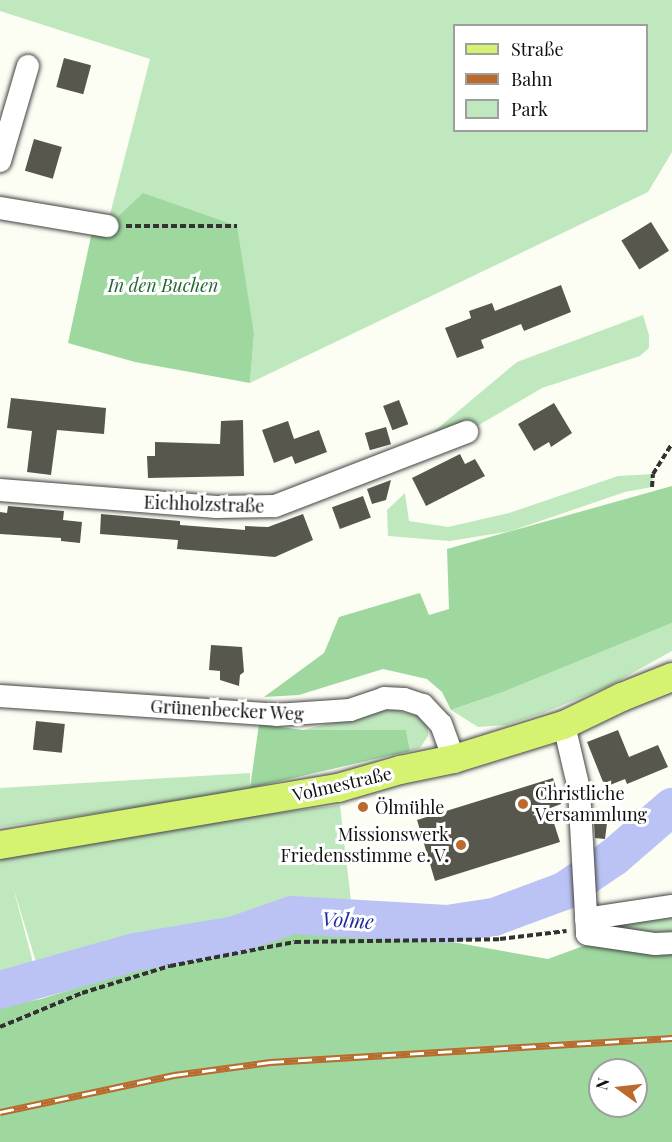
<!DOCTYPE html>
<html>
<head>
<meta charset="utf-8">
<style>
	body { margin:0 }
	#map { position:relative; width:672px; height:1142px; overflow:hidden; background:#fcfef4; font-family:"Playfair Display",serif }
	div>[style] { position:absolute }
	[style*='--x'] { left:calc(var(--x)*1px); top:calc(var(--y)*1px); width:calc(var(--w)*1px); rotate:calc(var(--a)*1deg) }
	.green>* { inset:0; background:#c0e8be }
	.forest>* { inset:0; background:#9ed89f }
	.river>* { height:38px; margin:-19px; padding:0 19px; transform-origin:19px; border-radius:19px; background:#bac3f4 }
	.building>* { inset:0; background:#58574d; transform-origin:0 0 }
	.path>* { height:4px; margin-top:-2px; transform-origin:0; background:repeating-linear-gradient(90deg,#323232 0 6px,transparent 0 9px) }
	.roads { filter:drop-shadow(0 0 2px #434343) drop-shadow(0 0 2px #434343) }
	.minor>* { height:22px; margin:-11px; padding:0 11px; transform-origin:11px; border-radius:11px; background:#fff }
	.major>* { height:28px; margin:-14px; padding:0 14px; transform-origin:14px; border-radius:14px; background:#d5f270 }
	.rail>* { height:7px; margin-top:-3.5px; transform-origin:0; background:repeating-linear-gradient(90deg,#fff 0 14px,#bb692d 0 28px); box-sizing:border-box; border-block:2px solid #bb692d }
	.dots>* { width:16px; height:16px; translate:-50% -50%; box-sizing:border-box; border:3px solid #fff; border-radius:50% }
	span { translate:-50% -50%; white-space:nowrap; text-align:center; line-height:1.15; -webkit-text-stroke:6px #fff; paint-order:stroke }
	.park-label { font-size:18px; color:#226634; font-style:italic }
	.street-label { font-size:18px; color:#101010 }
	.poi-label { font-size:18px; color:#101010 }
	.left { translate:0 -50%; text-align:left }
	.right { translate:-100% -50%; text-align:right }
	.water-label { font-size:20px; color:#1e2a9e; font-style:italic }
	.legend { position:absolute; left:453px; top:24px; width:195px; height:108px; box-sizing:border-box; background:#fff; border:2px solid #9f9f9f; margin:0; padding:8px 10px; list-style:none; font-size:18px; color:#101010 }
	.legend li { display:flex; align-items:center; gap:12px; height:30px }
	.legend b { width:30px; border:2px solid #9f9f9f }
	.north { position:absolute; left:588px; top:1058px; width:60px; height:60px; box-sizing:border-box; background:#fff; border:2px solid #9f9f9f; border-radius:50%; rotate:285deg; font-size:16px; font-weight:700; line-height:24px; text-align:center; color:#101010 }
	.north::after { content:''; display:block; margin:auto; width:21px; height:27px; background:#bb692d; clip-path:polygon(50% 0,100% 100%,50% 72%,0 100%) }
</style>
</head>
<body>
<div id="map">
	<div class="green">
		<i style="clip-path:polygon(evenodd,0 0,672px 0,672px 152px,648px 192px,250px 383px,254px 334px,107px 226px,150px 59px,0 11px,0 0,454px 26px,646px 26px,646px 130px,454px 130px,454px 26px)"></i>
		<i style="clip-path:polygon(643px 315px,649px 335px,649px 348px,640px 356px,542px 388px,467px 432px,400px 460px,517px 362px)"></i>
		<i style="clip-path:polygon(653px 474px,652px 487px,625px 492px,511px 531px,450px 541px,388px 536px,387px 510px,405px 493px,409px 521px,448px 527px,509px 513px,618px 476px)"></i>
		<i style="clip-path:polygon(672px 623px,672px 651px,609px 686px,543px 713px,506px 725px,478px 727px,451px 710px,503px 692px)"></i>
		<i style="clip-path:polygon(389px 709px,421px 716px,428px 723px,428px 736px,420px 748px,410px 751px,406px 730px,303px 730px)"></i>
		<i style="clip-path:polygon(250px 773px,250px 788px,155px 805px,0 827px,0 788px)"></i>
		<i style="clip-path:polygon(340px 805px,352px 910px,298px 904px,237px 930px,205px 931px,36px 962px,13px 887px,40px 989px,0 997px,0 858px,223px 820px)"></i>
		<i style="clip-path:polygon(672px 914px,672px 951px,591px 926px)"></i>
	</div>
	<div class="forest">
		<i style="clip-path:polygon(143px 193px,237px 226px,254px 334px,250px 383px,135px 362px,68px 343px,93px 227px,108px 226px)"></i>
		<i style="clip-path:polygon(672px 486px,672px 623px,503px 692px,451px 710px,442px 692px,427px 679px,383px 669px,299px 695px,264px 697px,324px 653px,339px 617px,420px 593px,429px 615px,449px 609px,447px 549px)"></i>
		<i style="clip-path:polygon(259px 724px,303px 730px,406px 730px,410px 751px,250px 788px)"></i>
		<i style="clip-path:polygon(evenodd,298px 930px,396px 932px,548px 959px,586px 945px,672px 951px,672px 1142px,0 1142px,0 1007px,41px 999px,165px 960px,298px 930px,600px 1070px,636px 1070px,636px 1106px,600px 1106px,600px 1070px)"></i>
	</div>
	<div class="river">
		<i style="--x:0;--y:990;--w:140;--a:-15.7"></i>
		<i style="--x:135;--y:952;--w:101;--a:-9.6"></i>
		<i style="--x:235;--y:935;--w:60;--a:-19.3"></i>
		<i style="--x:292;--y:915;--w:155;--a:3.3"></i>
		<i style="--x:447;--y:924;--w:48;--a:-8.5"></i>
		<i style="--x:494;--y:917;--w:75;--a:-20.4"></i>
		<i style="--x:564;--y:891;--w:60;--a:-34.2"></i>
		<i style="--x:614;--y:857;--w:77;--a:-40.8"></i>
	</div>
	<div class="building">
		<i style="left:64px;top:58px;width:28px;height:30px;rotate:15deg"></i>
		<i style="left:34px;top:139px;width:29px;height:33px;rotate:16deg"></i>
		<i style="left:651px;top:222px;width:34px;height:35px;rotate:58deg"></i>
		<i style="clip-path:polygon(561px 285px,571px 312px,524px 331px,521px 324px,481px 340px,484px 348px,457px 358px,445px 328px,471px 318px,469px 311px,492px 303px,495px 311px)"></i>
		<i style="clip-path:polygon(11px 398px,106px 408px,104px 434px,57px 430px,51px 475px,27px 472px,32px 431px,7px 428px)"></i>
		<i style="left:399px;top:400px;width:26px;height:17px;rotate:69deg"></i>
		<i style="clip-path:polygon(554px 403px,572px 433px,551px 447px,549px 442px,534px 451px,518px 424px)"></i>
		<i style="clip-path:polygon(243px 420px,244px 476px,148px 478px,147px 456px,155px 456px,155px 442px,220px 444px,221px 421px)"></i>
		<i style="clip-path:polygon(288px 421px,294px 439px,319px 430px,327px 452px,295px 464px,292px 456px,274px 463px,262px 430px)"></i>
		<i style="left:386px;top:427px;width:18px;height:22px;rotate:74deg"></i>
		<i style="clip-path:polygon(460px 454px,465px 464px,475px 459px,485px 476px,426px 506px,412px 478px)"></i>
		<i style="clip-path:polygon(391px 480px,386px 500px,372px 504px,367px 489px)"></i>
		<i style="left:363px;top:496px;width:23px;height:33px;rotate:70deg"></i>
		<i style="clip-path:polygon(8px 506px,64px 511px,63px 520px,82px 522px,80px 543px,61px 541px,61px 538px,0 534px,0 512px,7px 513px)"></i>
		<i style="clip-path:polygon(101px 514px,180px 521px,180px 525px,245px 530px,245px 526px,268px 527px,303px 514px,313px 540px,275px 557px,177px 549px,178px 540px,100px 534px)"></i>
		<i style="clip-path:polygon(211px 645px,242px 647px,244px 672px,240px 675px,239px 686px,220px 680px,220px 671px,209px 670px)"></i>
		<i style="left:36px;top:721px;width:29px;height:29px;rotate:6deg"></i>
		<i style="clip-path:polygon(618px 730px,629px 757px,658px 745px,668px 767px,627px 784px,625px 779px,605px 787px,587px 742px)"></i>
		<i style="clip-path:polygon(553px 778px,561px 804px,532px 815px,552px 817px,560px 842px,435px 881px,417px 820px)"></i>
		<i style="clip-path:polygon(594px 821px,607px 823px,605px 839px,595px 838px)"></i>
	</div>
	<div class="path">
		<i style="--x:126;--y:226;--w:111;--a:0"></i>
		<i style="--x:652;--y:487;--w:13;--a:-86"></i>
		<i style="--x:653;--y:474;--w:36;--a:-58"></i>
		<i style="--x:0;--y:1027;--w:89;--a:-22.5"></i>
		<i style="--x:82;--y:993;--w:92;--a:-17.1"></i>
		<i style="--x:170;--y:966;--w:127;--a:-10.9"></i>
		<i style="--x:295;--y:942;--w:205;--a:-0.8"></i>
		<i style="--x:500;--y:939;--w:67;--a:-6.8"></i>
	</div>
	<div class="roads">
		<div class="minor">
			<i style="--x:0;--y:161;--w:99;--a:-73.6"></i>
			<i style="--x:0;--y:208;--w:109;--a:9.5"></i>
			<i style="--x:0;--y:490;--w:217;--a:4.5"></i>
			<i style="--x:216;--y:507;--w:59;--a:-1"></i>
			<i style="--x:275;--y:506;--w:206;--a:-21.1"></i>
			<i style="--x:0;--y:696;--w:277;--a:3.9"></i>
			<i style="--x:276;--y:715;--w:74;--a:-3.9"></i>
			<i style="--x:350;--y:710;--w:36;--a:-19"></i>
			<i style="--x:384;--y:698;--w:20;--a:3"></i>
			<i style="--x:404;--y:699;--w:20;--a:18"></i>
			<i style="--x:423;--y:705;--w:26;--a:47"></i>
			<i style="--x:441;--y:724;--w:37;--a:70"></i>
			<i style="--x:564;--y:725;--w:66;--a:76.8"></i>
			<i style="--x:579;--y:789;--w:145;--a:86.8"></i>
			<i style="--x:587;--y:934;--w:69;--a:8.4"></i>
			<i style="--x:655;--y:944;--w:17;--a:-3"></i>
			<i style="--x:586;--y:919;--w:87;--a:-8.6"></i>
		</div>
		<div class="major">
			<i style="--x:0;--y:845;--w:343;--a:-9.6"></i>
			<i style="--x:338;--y:788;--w:65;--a:-16.2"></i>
			<i style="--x:400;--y:770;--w:55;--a:-11.5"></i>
			<i style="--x:454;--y:759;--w:115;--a:-17.2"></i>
			<i style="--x:564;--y:725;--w:64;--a:-25.8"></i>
			<i style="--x:622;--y:697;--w:54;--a:-21.8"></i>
		</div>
	</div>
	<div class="rail">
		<i style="--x:0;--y:1112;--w:178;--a:-12"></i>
		<i style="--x:174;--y:1075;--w:97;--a:-7.7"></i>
		<i style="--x:270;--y:1062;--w:403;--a:-3.4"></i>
	</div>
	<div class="dots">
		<i style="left:523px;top:804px;background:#bb692d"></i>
		<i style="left:363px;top:807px;background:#bb692d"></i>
		<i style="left:461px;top:845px;background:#bb692d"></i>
	</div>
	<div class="park-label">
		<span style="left:163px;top:285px">In den Buchen</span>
	</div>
	<div class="street-label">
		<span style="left:204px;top:504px;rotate:2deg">Eichholzstraße</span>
		<span style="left:227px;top:710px;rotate:3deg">Grünenbecker Weg</span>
		<span style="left:342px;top:784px;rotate:-13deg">Volmestraße</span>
	</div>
	<div class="poi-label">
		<span class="left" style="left:535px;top:804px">Christliche<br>Versammlung</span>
		<span class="left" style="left:375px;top:807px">Ölmühle</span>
		<span class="right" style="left:449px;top:845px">Missionswerk<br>Friedensstimme e. V.</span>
	</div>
	<div class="water-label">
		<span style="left:348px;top:919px;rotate:3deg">Volme</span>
	</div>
	<ul class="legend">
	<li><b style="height:8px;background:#d5f270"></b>Straße</li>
	<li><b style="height:8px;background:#bb692d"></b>Bahn</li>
	<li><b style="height:16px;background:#c0e8be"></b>Park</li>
	</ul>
	<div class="north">N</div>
</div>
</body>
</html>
